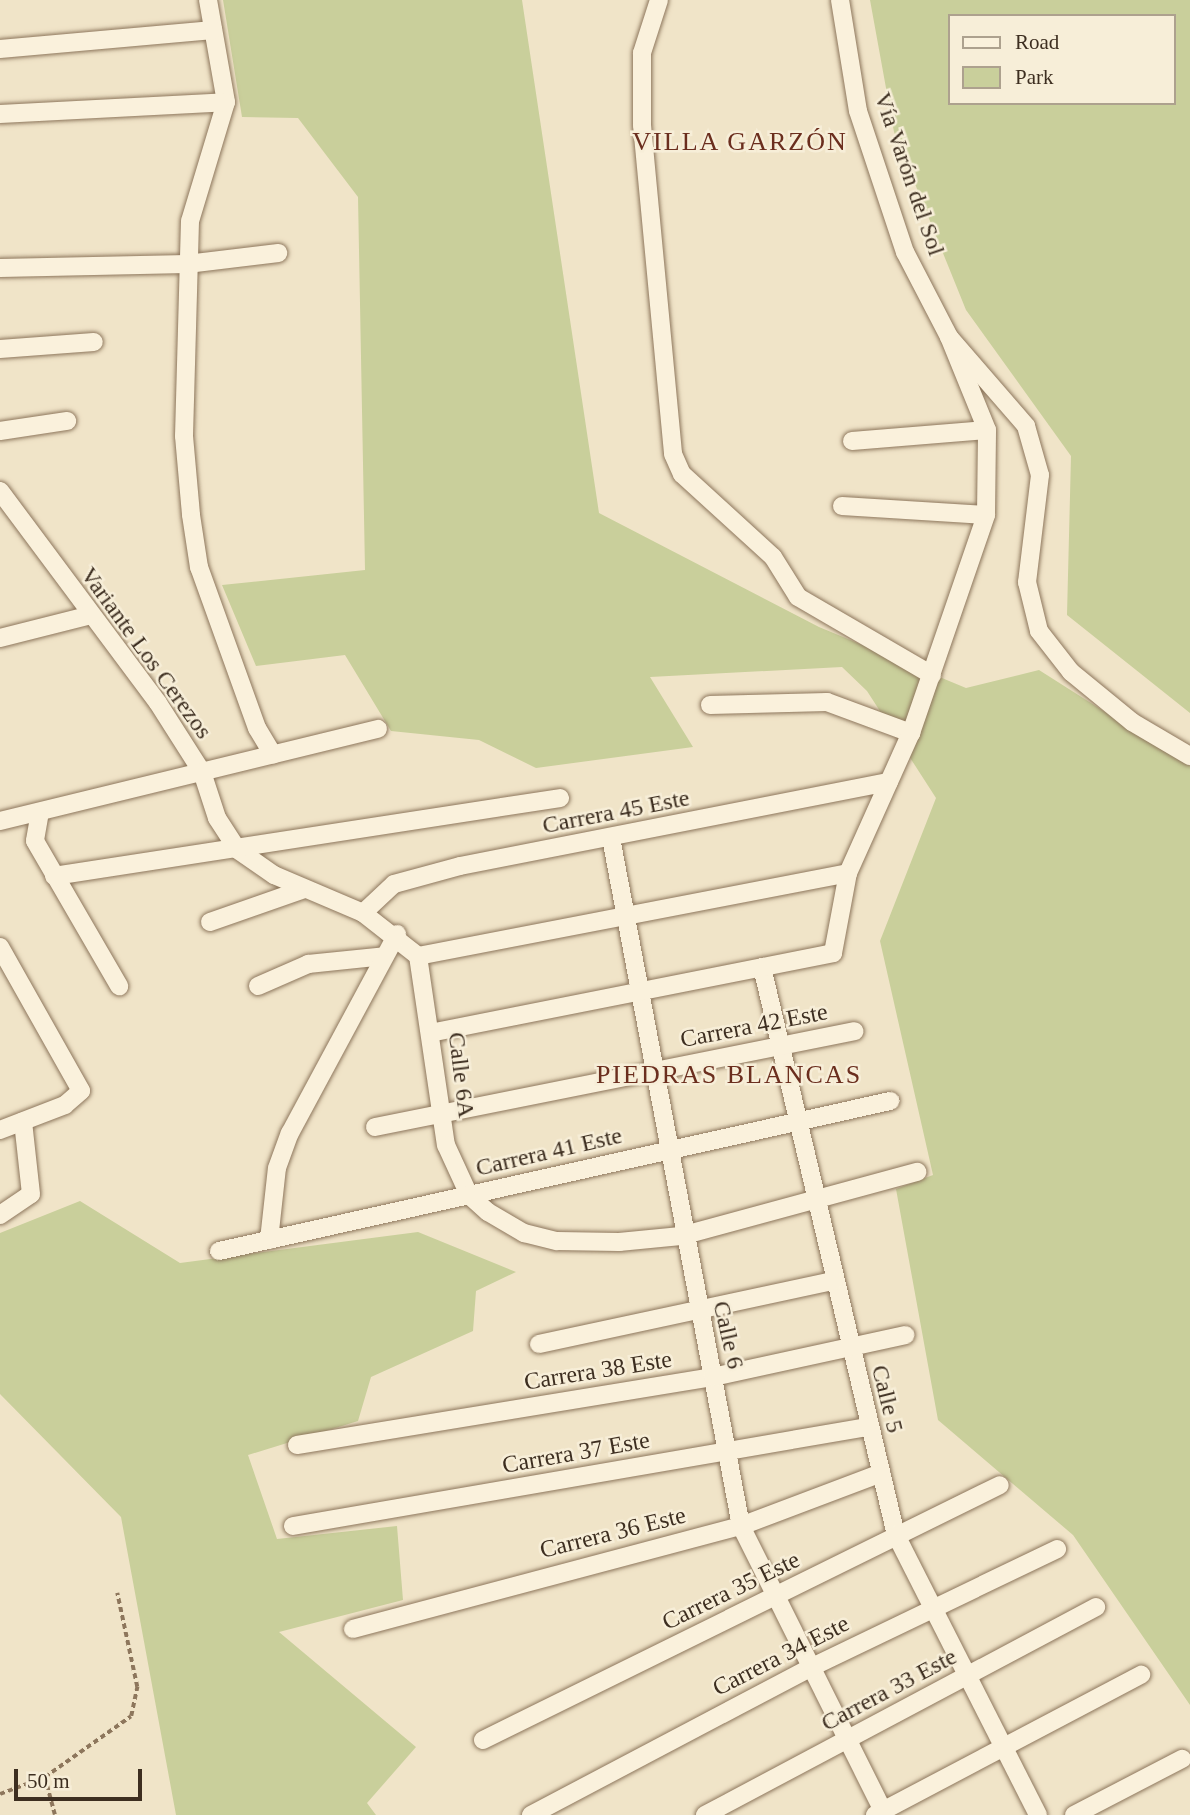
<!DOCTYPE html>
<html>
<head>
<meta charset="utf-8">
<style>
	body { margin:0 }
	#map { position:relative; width:1190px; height:1815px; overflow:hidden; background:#f0e4c8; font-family:"Times New Roman",serif }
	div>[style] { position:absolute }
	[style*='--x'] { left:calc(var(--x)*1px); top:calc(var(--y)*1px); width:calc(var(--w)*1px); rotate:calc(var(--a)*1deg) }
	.green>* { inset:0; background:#c9cf9b }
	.path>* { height:3.5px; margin-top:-1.75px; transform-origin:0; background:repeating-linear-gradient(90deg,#8d765c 0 5px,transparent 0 8.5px) }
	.roads { filter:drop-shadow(0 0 2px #8d765c) drop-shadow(0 0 2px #8d765c) }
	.minor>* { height:18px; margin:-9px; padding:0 9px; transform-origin:9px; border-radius:9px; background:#faf1dc }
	span { translate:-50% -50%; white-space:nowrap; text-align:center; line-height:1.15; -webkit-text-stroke:5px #f7eed8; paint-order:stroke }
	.street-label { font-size:24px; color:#3d2e20 }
	.neighbourhood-label { font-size:26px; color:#6b2e1e; letter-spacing:2px }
	.legend { position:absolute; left:948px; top:14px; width:228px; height:91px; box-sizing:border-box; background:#f7eed8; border:2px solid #ada18e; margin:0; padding:9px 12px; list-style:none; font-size:21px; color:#3d2e20 }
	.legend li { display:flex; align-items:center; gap:14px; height:35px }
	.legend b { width:35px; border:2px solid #ada18e }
	.scale { position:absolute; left:14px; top:1769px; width:128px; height:32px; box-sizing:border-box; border:4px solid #3d2e20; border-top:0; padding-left:9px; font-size:21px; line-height:24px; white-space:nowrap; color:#3d2e20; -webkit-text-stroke:5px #f7eed8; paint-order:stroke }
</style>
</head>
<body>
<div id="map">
	<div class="green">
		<i style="clip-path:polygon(223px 0,522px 0,599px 513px,819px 627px,966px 688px,1039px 670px,1190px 766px,1190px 1705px,1073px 1535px,938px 1420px,896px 1189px,933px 1175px,880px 941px,936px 798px,867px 691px,842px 667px,650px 677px,693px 747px,536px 768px,479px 740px,391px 731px,345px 655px,256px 666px,222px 585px,365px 570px,358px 197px,298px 118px,242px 117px)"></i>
		<i style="clip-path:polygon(evenodd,870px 0,1190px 0,1190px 713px,1067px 615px,1071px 456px,966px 310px,894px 132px,870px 0,950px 16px,1174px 16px,1174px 103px,950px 103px,950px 16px)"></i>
		<i style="clip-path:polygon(80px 1201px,180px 1263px,418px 1232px,516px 1272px,476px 1291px,473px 1331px,371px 1377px,358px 1421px,248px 1455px,277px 1539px,397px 1526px,403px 1600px,279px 1632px,416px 1747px,367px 1803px,376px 1815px,176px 1815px,121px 1517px,0 1394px,0 1233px)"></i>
	</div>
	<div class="path">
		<i style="--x:45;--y:1777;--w:39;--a:75"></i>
		<i style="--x:0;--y:1794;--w:48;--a:-20.7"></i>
		<i style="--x:45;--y:1777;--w:105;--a:-35.3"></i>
		<i style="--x:131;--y:1716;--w:30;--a:-78"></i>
		<i style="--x:137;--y:1687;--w:96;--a:-102"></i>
	</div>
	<div class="roads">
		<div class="minor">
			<i style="--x:208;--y:0;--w:104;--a:80"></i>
			<i style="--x:226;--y:102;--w:124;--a:106.8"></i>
			<i style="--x:190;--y:221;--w:215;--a:91.6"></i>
			<i style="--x:184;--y:436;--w:79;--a:84.9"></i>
			<i style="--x:191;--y:515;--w:53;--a:81.3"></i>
			<i style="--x:199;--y:567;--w:171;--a:70.2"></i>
			<i style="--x:257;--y:728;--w:31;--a:59"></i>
			<i style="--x:659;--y:0;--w:56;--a:107.8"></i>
			<i style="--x:642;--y:53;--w:72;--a:90"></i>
			<i style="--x:642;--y:125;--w:330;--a:84.6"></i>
			<i style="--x:673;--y:454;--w:22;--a:66"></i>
			<i style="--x:682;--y:474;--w:123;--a:42.4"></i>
			<i style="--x:773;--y:557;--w:47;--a:58"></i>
			<i style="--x:798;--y:597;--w:155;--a:30.2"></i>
			<i style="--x:840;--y:0;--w:112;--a:80.8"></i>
			<i style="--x:858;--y:111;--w:149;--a:71.6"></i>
			<i style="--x:905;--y:252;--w:96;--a:62.6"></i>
			<i style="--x:949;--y:337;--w:118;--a:49.1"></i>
			<i style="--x:1026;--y:426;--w:51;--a:74.1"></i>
			<i style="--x:1040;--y:475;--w:108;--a:96.9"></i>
			<i style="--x:1027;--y:582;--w:50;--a:76.2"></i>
			<i style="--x:1039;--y:631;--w:52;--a:52"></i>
			<i style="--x:1071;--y:672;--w:79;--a:39.3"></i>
			<i style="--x:1132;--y:722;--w:67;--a:30.4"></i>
			<i style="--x:0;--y:49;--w:214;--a:-5.1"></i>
			<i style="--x:0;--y:114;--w:226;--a:-3"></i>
			<i style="--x:0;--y:268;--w:187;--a:-1.2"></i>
			<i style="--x:187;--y:264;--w:92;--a:-6.9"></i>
			<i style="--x:0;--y:349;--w:94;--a:-4.3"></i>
			<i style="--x:0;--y:431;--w:68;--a:-8.5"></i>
			<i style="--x:852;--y:441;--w:135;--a:-4.7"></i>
			<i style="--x:0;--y:491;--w:264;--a:53.3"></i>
			<i style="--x:158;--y:703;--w:82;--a:57.5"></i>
			<i style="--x:202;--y:772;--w:48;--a:71.9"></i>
			<i style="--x:217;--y:818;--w:38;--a:57"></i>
			<i style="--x:238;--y:850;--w:44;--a:34.8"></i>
			<i style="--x:274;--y:875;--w:97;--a:23.1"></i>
			<i style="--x:363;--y:913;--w:70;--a:38"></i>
			<i style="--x:418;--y:956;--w:191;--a:81.6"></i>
			<i style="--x:446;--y:1145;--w:55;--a:65.3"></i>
			<i style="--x:469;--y:1195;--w:25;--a:42"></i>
			<i style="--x:488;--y:1212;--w:42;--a:30.3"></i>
			<i style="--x:524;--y:1233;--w:34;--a:14"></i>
			<i style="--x:557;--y:1241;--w:62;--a:0.9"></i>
			<i style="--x:619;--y:1242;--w:62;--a:-5.5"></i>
			<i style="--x:681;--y:1236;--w:245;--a:-15.2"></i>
			<i style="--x:842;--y:506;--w:144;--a:3.6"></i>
			<i style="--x:0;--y:638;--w:94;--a:-14.2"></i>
			<i style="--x:710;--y:705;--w:117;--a:-1.5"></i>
			<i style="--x:827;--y:702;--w:90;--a:20.3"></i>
			<i style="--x:40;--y:812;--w:29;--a:100"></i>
			<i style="--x:35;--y:841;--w:168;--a:59.9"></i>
			<i style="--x:0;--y:821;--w:389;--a:-13.7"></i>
			<i style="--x:611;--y:838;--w:700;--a:79.3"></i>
			<i style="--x:741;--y:1526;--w:323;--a:63.5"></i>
			<i style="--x:54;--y:876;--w:512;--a:-8.76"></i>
			<i style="--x:363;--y:913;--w:42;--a:-43.1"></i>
			<i style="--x:394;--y:884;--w:68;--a:-15.3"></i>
			<i style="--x:460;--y:866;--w:437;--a:-11.1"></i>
			<i style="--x:210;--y:922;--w:100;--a:-19.3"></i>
			<i style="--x:0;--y:947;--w:165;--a:60.6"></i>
			<i style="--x:81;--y:1091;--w:21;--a:139"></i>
			<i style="--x:65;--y:1105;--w:70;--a:159"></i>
			<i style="--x:418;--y:956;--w:438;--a:-10.9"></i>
			<i style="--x:762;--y:967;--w:584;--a:76.73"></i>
			<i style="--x:896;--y:1535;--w:314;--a:63.1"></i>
			<i style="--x:258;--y:986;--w:55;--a:-23.7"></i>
			<i style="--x:308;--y:964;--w:77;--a:-5.9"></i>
			<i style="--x:430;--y:1033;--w:411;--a:-11.2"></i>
			<i style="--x:833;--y:953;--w:81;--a:-79.4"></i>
			<i style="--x:848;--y:873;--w:154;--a:-65.8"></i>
			<i style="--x:911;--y:733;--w:231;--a:-71"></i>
			<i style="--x:986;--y:515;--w:85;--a:-89.3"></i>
			<i style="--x:987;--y:430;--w:100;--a:-112.2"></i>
			<i style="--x:375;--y:1127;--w:489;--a:-11.3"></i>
			<i style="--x:0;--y:1215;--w:37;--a:-34"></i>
			<i style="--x:31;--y:1194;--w:73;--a:-96.3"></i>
			<i style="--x:269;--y:1240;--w:72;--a:-83.7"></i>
			<i style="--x:277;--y:1168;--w:37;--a:-70"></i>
			<i style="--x:290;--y:1133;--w:226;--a:-61.7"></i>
			<i style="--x:219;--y:1251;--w:688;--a:-12.6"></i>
			<i style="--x:539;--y:1344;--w:302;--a:-12.1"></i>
			<i style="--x:297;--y:1445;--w:422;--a:-9.3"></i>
			<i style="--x:713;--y:1377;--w:197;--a:-12.3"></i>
			<i style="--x:293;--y:1526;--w:582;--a:-9.79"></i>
			<i style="--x:353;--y:1629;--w:401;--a:-14.9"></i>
			<i style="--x:741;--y:1526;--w:150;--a:-20.7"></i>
			<i style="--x:483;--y:1740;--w:576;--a:-26.25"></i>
			<i style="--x:531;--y:1815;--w:318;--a:-27.8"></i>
			<i style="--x:812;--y:1667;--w:272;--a:-25.7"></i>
			<i style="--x:705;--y:1815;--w:443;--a:-28"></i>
			<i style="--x:875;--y:1815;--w:301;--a:-27.8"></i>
			<i style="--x:1074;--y:1815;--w:122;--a:-27.4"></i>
		</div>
	</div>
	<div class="street-label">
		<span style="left:909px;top:174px;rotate:71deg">Vía Varón del Sol</span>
		<span style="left:146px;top:653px;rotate:54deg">Variante Los Cerezos</span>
		<span style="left:616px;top:812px;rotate:-11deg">Carrera 45 Este</span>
		<span style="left:754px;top:1026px;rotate:-11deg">Carrera 42 Este</span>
		<span style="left:461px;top:1075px;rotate:83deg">Calle 6A</span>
		<span style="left:549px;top:1152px;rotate:-13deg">Carrera 41 Este</span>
		<span style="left:728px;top:1335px;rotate:77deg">Calle 6</span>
		<span style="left:598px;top:1371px;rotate:-9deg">Carrera 38 Este</span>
		<span style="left:887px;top:1399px;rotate:76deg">Calle 5</span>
		<span style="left:576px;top:1453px;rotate:-10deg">Carrera 37 Este</span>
		<span style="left:613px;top:1533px;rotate:-14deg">Carrera 36 Este</span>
		<span style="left:731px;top:1591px;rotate:-26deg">Carrera 35 Este</span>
		<span style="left:781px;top:1656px;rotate:-27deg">Carrera 34 Este</span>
		<span style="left:889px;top:1690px;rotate:-28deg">Carrera 33 Este</span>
	</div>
	<div class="neighbourhood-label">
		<span style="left:740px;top:142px">VILLA GARZÓN</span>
		<span style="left:729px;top:1075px">PIEDRAS BLANCAS</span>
	</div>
	<ul class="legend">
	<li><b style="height:9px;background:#faf1dc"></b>Road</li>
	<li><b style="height:19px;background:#c9cf9b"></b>Park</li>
	</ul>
	<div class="scale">50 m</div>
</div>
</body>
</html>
